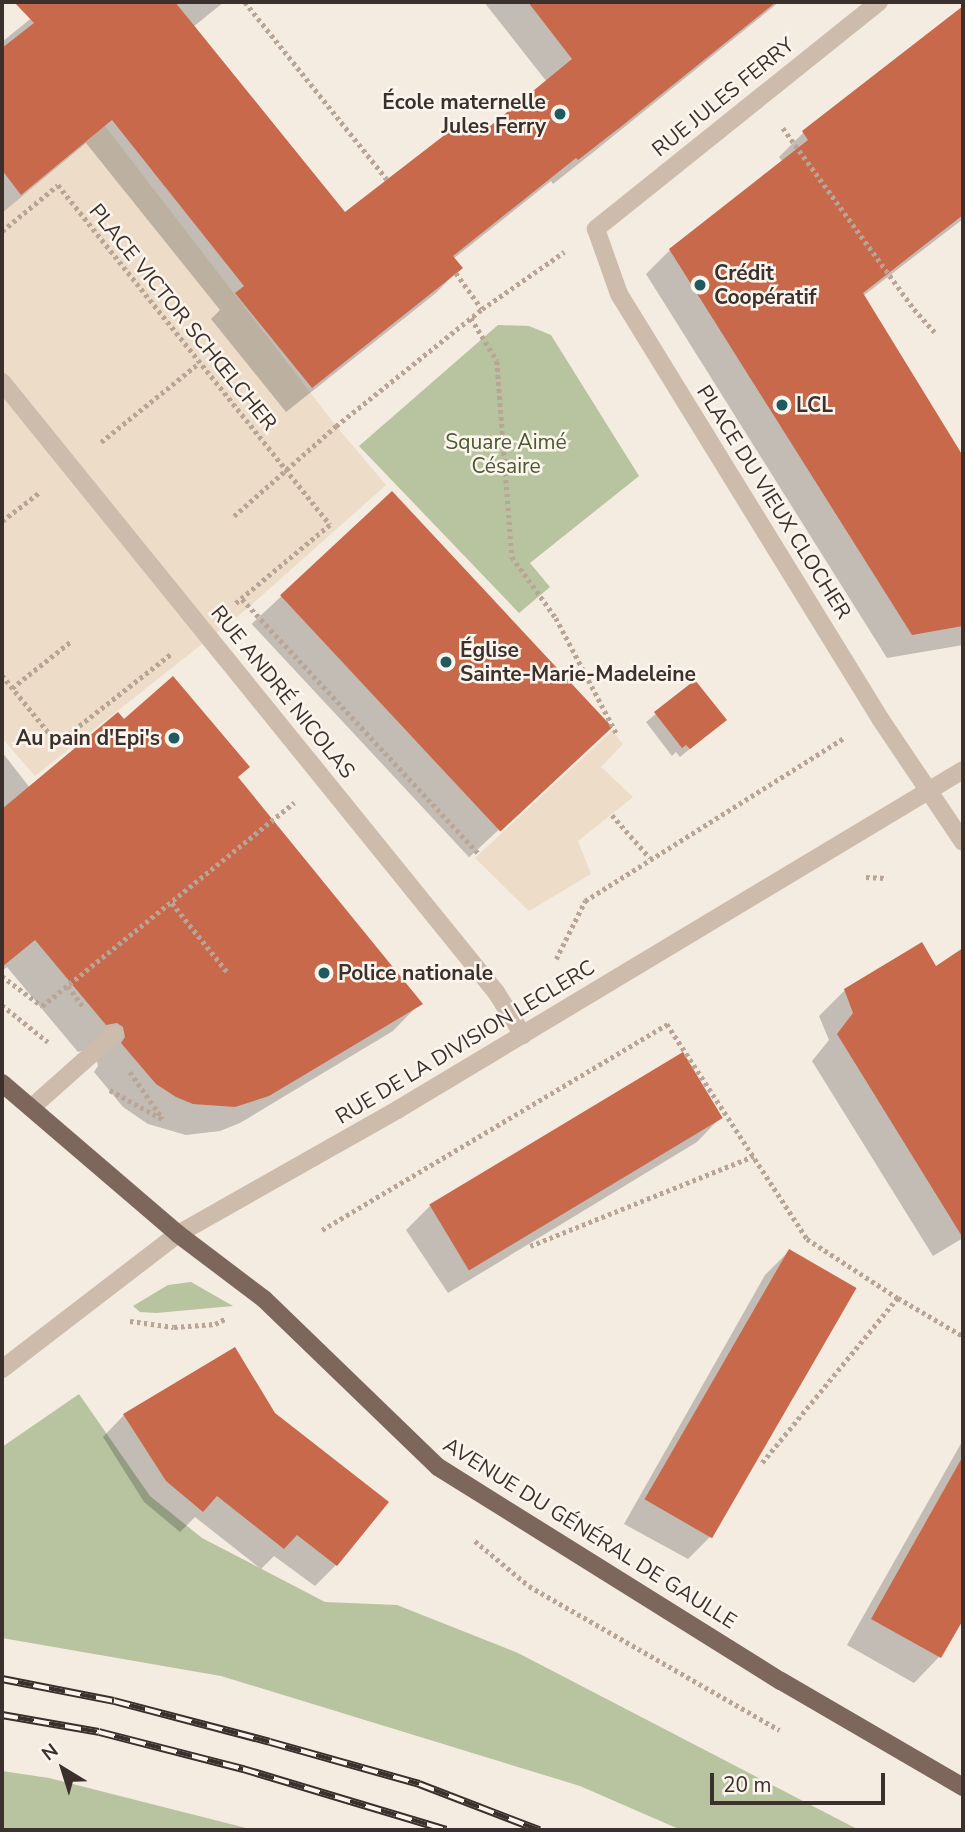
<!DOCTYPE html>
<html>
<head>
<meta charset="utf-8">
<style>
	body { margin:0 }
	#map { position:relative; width:965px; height:1832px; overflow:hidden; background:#f4ebe1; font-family:"Nunito Sans",sans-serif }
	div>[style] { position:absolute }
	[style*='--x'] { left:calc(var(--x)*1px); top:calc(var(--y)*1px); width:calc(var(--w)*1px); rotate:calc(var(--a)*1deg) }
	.green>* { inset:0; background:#b8c4a0 }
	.plaza>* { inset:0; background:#ecdcc8 }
	.shadow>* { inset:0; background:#0003; transform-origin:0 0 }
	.building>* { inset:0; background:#c8694b; transform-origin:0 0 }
	.path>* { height:4.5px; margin-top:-2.25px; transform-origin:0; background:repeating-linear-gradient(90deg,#b9a596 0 3.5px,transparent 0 7px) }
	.minor>* { height:18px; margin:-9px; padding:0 9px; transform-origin:9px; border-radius:9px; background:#cdbbac }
	.major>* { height:18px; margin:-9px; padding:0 9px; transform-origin:9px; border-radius:9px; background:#7d675c }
	.rail>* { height:8px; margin-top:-4px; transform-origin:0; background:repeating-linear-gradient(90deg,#fbf5ee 0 16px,#3b302b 0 32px); box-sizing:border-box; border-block:2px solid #3b302b }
	.dots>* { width:19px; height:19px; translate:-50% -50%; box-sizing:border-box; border:4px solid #fbf5ee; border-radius:50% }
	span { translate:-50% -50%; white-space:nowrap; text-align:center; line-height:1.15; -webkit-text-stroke:5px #fbf5ee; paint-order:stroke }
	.street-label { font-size:21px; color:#3b302b }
	.poi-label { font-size:21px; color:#3b302b; font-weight:700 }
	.right { translate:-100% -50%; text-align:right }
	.left { translate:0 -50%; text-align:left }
	.park-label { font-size:21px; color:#4a5a2e }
	.frame { position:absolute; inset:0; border:4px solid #3b302b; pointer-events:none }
	.north { position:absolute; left:28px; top:1734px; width:70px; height:70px; -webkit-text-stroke:5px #fbf5ee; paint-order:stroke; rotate:322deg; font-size:19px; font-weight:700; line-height:28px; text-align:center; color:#3b302b }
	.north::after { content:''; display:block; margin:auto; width:24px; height:32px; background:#3b302b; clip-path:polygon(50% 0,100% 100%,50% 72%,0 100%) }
	.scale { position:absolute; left:710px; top:1773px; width:175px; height:32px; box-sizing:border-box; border:4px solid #3b302b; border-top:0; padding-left:9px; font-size:21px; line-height:24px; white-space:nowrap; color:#3b302b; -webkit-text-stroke:5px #fbf5ee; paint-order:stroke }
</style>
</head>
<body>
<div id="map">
	<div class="green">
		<i style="clip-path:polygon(498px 325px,529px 326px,551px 335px,639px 476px,530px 563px,550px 587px,519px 613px,359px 446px)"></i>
		<i style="clip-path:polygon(191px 1282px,233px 1306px,156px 1313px,140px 1312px,133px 1306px,168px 1285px)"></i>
		<i style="clip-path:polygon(79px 1394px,150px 1496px,202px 1538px,325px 1602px,397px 1605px,518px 1653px,859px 1830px,681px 1830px,580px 1786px,221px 1676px,2px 1638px,2px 1447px)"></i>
		<i style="clip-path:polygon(2px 1771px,49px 1778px,254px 1830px,2px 1830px)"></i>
	</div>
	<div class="plaza">
		<i style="clip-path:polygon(105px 126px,336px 426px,386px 485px,249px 607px,35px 776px,2px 738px,2px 213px)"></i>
		<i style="clip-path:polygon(612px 731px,623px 744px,601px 767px,633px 797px,578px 841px,591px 874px,529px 911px,475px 858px)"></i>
	</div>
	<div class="shadow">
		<i style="clip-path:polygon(51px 2px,224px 2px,193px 27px,344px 215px,478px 139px,547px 82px,484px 2px,779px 2px,596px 150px,553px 184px,551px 181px,453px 259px,460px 268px,436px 293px,286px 412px,211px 319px,220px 310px,86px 143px,2px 213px,2px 42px)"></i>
		<i style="clip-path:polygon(963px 20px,963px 219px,863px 296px,963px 459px,963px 645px,887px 658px,646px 274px,670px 250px,783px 162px,779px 157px,803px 133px)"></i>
		<i style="left:392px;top:493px;width:319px;height:192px;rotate:47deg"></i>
		<i style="clip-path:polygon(695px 682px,725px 720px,680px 757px,676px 752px,672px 756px,646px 722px)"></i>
		<i style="clip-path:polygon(124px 721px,237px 778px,420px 1003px,393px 1031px,240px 1123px,220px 1131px,186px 1135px,148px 1124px,123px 1107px,94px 1072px,98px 1066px,95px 1053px,84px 1050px,78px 1052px,7px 967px,2px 971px,2px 752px,30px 788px)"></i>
		<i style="clip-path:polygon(963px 950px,963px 1238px,933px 1256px,812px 1061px,829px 1040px,819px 1016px,845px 990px,936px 969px)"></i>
		<i style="clip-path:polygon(721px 1117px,697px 1142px,448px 1293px,406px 1230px,430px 1206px)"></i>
		<i style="clip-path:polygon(789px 1251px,712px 1535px,688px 1559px,624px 1524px,765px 1275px)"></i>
		<i style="clip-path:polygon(235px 1350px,336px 1565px,315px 1586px,274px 1556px,261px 1569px,195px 1517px,180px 1532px,144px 1502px,103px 1437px,124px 1415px)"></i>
		<i style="clip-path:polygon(963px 1440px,963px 1616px,939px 1657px,914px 1683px,847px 1645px)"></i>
	</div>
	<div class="building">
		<i style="clip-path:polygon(14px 2px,175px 2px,345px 212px,464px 120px,478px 136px,572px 59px,528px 2px,776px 2px,623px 125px,578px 160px,576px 158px,453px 256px,463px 268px,312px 388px,235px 293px,244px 286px,112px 120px,21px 195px,2px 170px,2px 48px,34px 23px)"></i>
		<i style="clip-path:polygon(963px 6px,963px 215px,863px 293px,963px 456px,963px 626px,912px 635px,669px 249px,808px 140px,802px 131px)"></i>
		<i style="left:392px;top:491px;width:323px;height:153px;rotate:47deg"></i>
		<i style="clip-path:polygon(173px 676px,250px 767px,238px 777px,423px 1004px,269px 1096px,235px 1107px,193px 1104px,176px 1097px,156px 1084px,121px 1043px,125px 1037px,123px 1027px,117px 1023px,106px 1025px,35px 940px,2px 967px,2px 809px,118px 712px,124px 719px)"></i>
		<i style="clip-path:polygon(695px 680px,727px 720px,690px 749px,686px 745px,682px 748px,654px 712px)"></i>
		<i style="clip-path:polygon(922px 942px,936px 966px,963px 948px,963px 1238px,837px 1034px,853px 1013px,844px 989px)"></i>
		<i style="left:683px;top:1052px;width:77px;height:296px;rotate:59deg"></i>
		<i style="left:789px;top:1249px;width:78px;height:289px;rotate:30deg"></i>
		<i style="clip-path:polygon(235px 1347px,275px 1413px,389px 1502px,337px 1566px,297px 1535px,284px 1549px,217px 1496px,203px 1512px,166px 1481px,123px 1414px)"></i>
		<i style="clip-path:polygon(963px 1456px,963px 1620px,941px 1658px,871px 1619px)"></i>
	</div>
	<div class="path">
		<i style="--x:245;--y:2;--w:227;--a:51.3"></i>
		<i style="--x:783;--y:128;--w:223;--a:54.1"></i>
		<i style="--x:914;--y:309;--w:31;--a:48"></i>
		<i style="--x:2;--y:231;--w:72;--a:-39.4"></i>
		<i style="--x:58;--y:185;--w:435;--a:51.3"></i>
		<i style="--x:330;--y:525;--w:125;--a:140.2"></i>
		<i style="--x:456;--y:273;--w:44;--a:54.2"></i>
		<i style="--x:471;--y:318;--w:50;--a:58.8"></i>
		<i style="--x:497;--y:361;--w:197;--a:85.6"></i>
		<i style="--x:512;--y:557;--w:75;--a:54.2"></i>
		<i style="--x:556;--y:618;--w:133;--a:62.3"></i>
		<i style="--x:101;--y:442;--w:126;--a:-38.9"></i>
		<i style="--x:234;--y:516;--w:136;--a:-41.4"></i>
		<i style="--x:336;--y:426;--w:187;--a:-38.7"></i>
		<i style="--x:482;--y:309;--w:100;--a:-34.8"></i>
		<i style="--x:2;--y:521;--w:48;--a:-37.3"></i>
		<i style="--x:242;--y:599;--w:347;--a:47.1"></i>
		<i style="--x:2;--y:675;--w:87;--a:51"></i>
		<i style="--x:57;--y:743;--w:146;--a:-38"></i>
		<i style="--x:12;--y:688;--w:74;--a:-38.4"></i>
		<i style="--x:612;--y:815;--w:57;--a:48.5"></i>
		<i style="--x:866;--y:877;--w:20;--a:3"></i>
		<i style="--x:172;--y:903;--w:90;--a:51.3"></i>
		<i style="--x:556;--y:959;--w:65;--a:-63.4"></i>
		<i style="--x:585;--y:901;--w:306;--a:-32.2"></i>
		<i style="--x:2;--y:976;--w:50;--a:36.9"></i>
		<i style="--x:42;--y:1006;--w:324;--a:-38.9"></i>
		<i style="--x:68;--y:986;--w:27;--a:54"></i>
		<i style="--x:2;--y:1005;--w:59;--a:38.8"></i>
		<i style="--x:130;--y:1072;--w:57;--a:54.9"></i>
		<i style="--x:110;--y:1090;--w:62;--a:29.1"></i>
		<i style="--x:322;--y:1230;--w:402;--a:-30.8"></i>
		<i style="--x:667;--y:1024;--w:257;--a:56.9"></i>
		<i style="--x:807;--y:1239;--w:108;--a:33"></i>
		<i style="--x:898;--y:1298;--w:216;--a:129.4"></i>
		<i style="--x:530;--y:1246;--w:241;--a:-21.9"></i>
		<i style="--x:898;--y:1298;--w:75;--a:30.3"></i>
		<i style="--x:130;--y:1321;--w:44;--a:7.8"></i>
		<i style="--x:174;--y:1327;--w:41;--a:-4.2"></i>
		<i style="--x:215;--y:1324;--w:11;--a:-27"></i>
		<i style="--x:475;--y:1541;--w:70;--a:39.8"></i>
		<i style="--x:529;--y:1586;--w:289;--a:29.9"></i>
	</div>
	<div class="minor">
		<i style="--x:879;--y:2;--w:363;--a:141.3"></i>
		<i style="--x:596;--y:229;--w:69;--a:70.5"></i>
		<i style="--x:619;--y:294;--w:500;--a:58.41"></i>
		<i style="--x:881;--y:720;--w:147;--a:56.1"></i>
		<i style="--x:2;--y:382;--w:785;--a:51"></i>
		<i style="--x:496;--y:992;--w:51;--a:57.9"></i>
		<i style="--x:31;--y:1108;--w:111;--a:-41.7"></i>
		<i style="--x:2;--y:1369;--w:222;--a:-37.5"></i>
		<i style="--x:178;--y:1234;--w:252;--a:-29.5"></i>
		<i style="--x:397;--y:1110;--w:660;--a:-30.99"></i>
	</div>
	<div class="major">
		<i style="--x:2;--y:1083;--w:232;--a:40.6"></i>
		<i style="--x:178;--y:1234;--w:108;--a:37.1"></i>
		<i style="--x:264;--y:1299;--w:242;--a:44"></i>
		<i style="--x:438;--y:1467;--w:404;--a:32"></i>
		<i style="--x:781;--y:1681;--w:211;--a:30.2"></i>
	</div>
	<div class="rail">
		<i style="--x:2;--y:1679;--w:114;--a:11.1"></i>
		<i style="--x:114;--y:1701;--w:161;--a:14.7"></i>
		<i style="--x:270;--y:1742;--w:155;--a:15.7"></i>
		<i style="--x:419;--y:1784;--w:129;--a:21"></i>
		<i style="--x:2;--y:1715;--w:98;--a:9.9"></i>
		<i style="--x:99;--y:1732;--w:149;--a:14.4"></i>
		<i style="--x:243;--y:1769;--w:212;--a:16.7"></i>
	</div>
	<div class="dots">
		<i style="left:560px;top:114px;background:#1f5a5e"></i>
		<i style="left:700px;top:285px;background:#1f5a5e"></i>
		<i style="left:782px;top:405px;background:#1f5a5e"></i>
		<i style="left:446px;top:662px;background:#1f5a5e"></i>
		<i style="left:174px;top:738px;background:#1f5a5e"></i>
		<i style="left:324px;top:973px;background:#1f5a5e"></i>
	</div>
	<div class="street-label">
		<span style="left:723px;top:97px;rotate:-39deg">RUE JULES FERRY</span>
		<span style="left:183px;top:317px;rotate:51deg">PLACE VICTOR SCHŒLCHER</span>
		<span style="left:774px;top:502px;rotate:58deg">PLACE DU VIEUX CLOCHER</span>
		<span style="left:283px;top:692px;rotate:51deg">RUE ANDRÉ NICOLAS</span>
		<span style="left:465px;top:1042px;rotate:-31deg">RUE DE LA DIVISION LECLERC</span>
		<span style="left:590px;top:1533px;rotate:32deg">AVENUE DU GÉNÉRAL DE GAULLE</span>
	</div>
	<div class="poi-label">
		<span class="right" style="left:546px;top:114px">École maternelle<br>Jules Ferry</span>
		<span class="left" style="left:714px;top:285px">Crédit<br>Coopératif</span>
		<span class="left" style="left:796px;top:405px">LCL</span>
		<span class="left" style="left:460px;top:662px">Église<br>Sainte-Marie-Madeleine</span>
		<span class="right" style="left:160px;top:738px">Au pain d'Epi's</span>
		<span class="left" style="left:338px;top:973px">Police nationale</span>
	</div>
	<div class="park-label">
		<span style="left:506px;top:454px">Square Aimé<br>Césaire</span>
	</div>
	<div class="frame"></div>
	<div class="north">N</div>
	<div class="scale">20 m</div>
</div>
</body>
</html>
